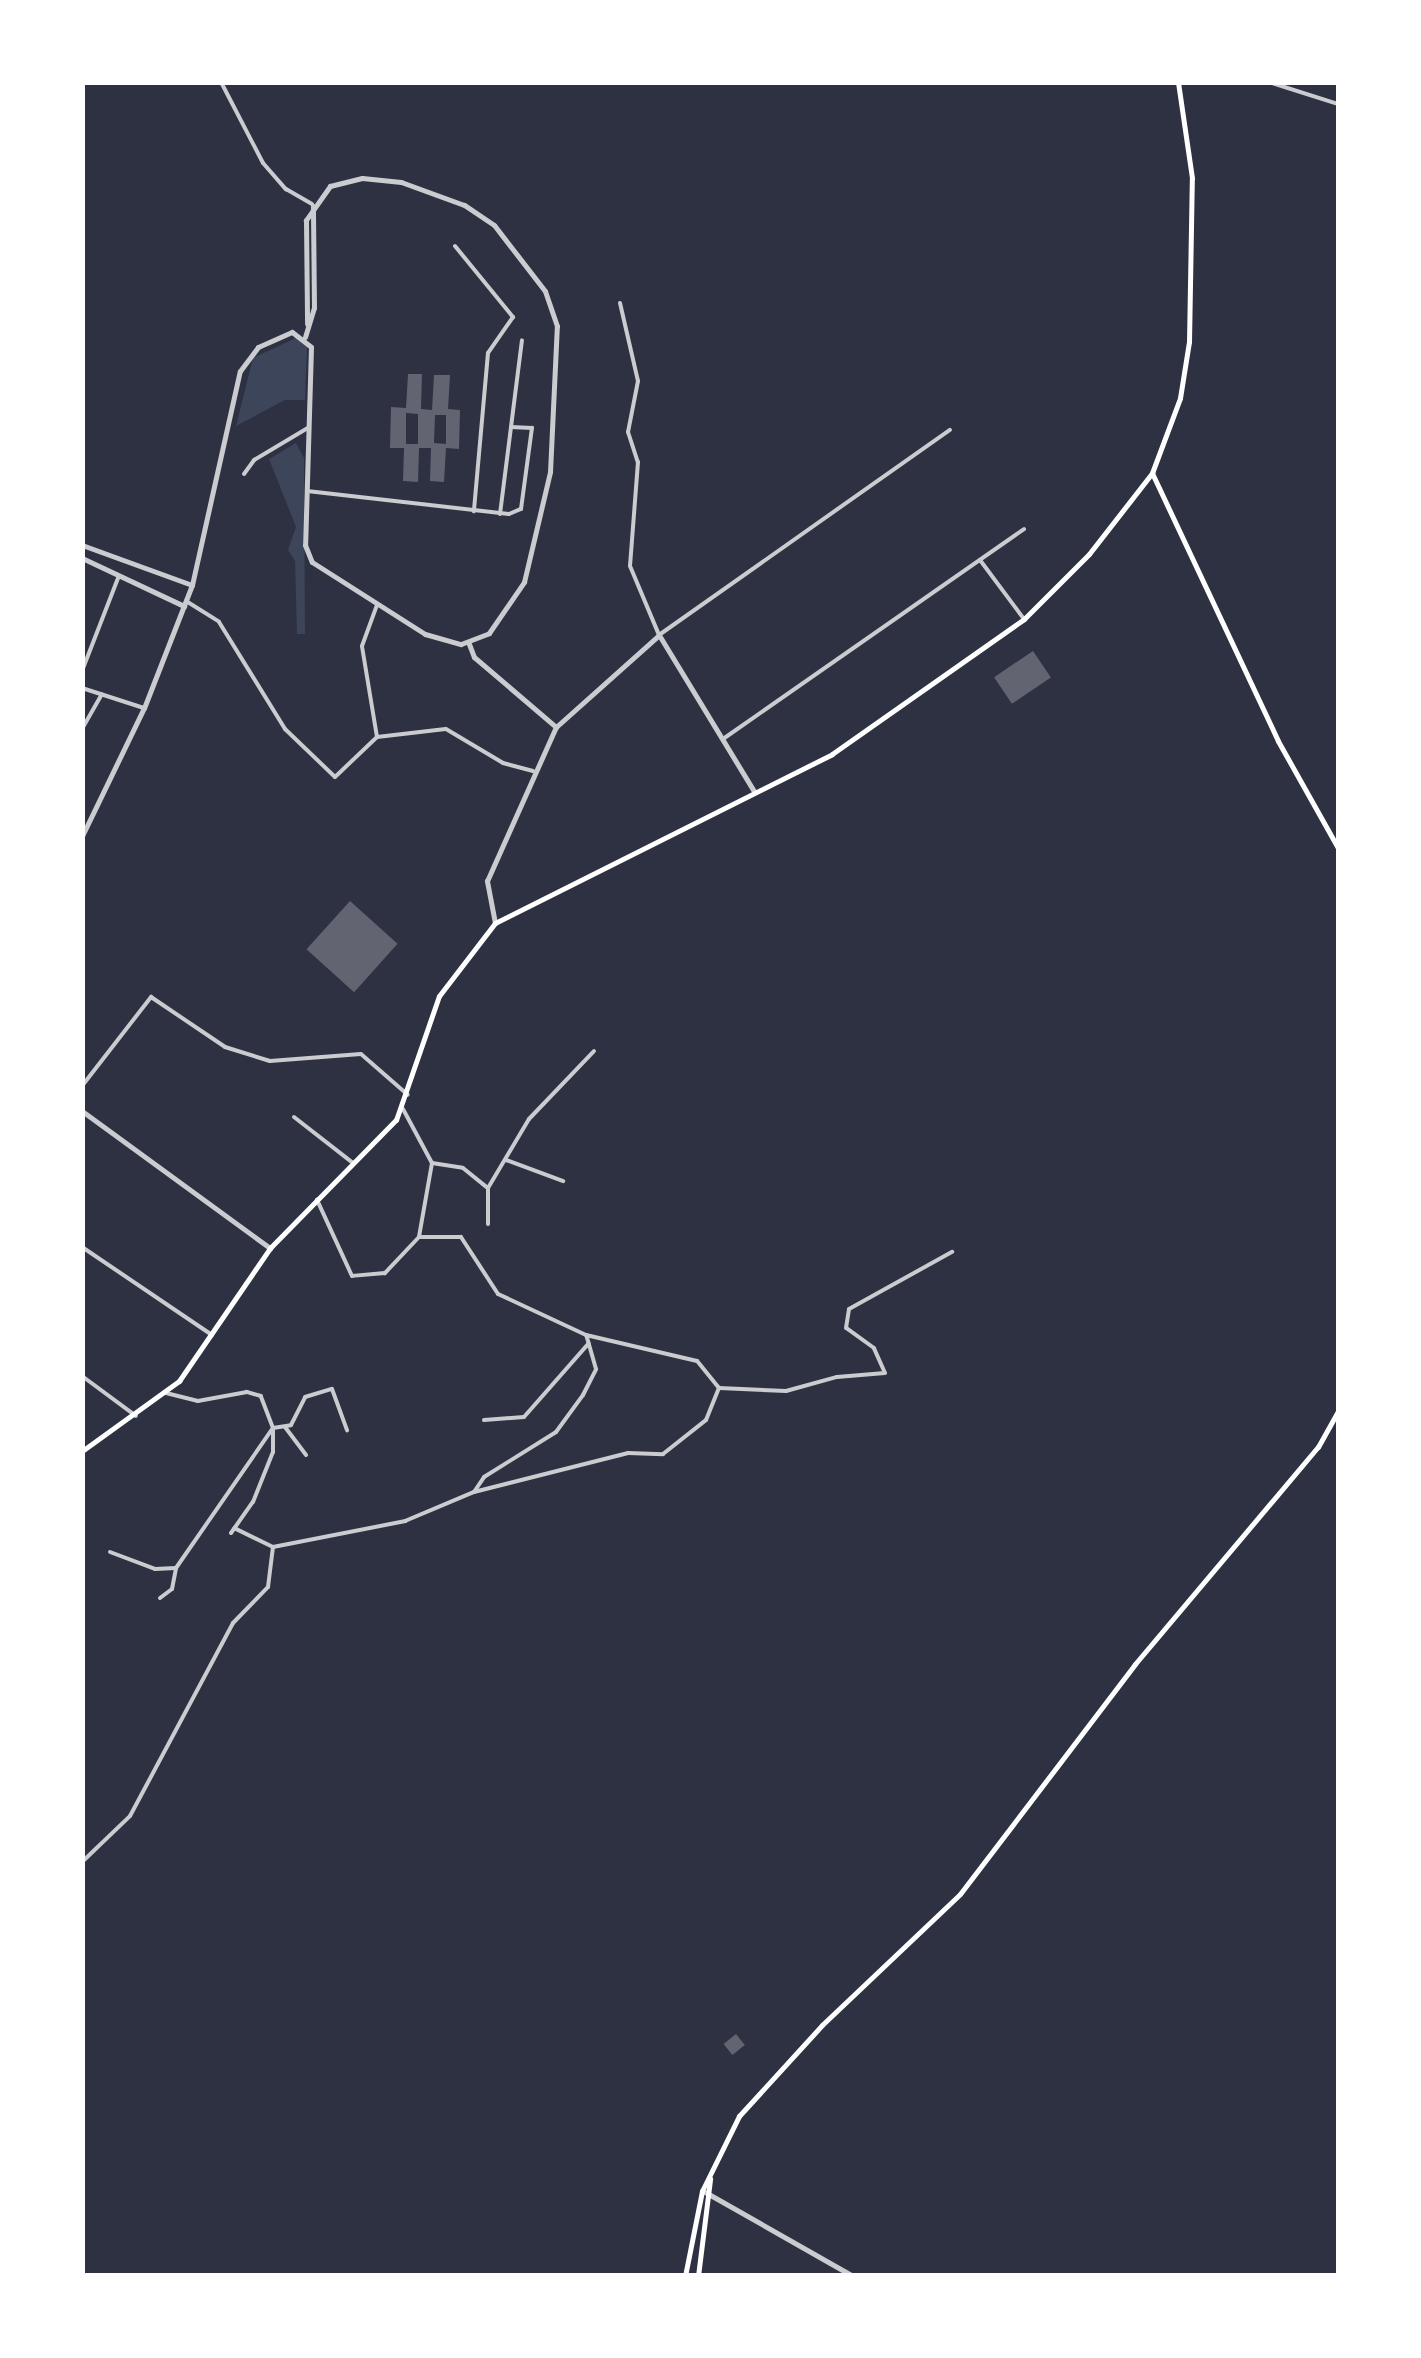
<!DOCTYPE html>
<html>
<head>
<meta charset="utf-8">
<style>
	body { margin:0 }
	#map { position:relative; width:1421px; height:2358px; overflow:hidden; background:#2d3142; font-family:Lato,sans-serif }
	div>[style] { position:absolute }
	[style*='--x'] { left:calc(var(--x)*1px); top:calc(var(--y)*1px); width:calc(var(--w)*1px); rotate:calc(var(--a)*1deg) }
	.green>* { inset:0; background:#3c4559 }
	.building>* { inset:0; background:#626471; transform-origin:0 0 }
	.minor>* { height:4px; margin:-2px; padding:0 2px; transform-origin:2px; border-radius:2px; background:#caccd0 }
	.tertiary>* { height:5px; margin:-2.5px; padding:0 2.5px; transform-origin:2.5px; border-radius:2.5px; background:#caccd0 }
	.secondary>* { height:5px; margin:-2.5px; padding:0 2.5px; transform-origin:2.5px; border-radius:2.5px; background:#fff }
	span { translate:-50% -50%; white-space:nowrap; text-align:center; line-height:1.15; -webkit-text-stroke:8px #fff; paint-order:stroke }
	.frame { position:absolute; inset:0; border:85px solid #fff; pointer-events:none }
</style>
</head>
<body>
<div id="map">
	<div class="green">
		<i style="clip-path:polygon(296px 338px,307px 347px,305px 400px,285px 400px,236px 426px,253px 358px)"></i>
		<i style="clip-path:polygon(296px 443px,304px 458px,305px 634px,297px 634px,295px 561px,288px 550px,296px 527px,269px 459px)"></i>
	</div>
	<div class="building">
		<i style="clip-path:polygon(evenodd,408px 374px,422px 374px,421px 409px,432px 410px,434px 375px,450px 375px,448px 409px,460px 410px,459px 449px,446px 448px,444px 482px,430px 481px,431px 448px,419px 448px,418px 482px,403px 481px,404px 448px,390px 448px,391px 407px,406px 408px,408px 374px,406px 413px,418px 414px,418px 444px,406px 444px,406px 413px,408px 374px,435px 415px,446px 415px,446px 444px,434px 443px,435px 415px)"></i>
		<i style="left:1033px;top:651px;width:32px;height:47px;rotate:56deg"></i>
		<i style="left:350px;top:901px;width:64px;height:65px;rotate:42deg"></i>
		<i style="left:736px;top:2034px;width:14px;height:16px;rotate:51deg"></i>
	</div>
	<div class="minor">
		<i style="--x:221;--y:82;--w:91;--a:62.6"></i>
		<i style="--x:263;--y:163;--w:35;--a:49"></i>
		<i style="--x:286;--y:189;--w:30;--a:30"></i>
		<i style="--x:1269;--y:82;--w:72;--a:17.7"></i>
		<i style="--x:455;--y:246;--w:92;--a:50.8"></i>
		<i style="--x:513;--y:317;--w:44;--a:124.8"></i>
		<i style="--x:488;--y:353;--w:159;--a:95.1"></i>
		<i style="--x:620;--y:303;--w:80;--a:77"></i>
		<i style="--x:638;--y:381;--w:52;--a:101.1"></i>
		<i style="--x:628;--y:432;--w:32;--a:72"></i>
		<i style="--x:638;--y:462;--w:104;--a:94.4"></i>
		<i style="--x:630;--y:566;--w:75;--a:67.2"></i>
		<i style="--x:659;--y:635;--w:356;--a:-35.2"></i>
		<i style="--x:244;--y:474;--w:17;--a:-54"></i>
		<i style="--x:254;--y:460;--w:63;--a:-30.7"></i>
		<i style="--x:307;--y:491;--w:203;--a:6.5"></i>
		<i style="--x:509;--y:514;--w:13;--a:-23"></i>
		<i style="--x:521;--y:509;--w:82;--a:-82.3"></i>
		<i style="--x:532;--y:428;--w:21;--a:-177"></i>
		<i style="--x:500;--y:514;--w:175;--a:-82.8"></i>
		<i style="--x:980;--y:560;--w:74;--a:53.3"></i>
		<i style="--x:186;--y:601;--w:39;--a:32"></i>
		<i style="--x:219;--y:622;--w:126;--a:58.3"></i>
		<i style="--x:285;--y:729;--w:69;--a:43.8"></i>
		<i style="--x:335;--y:777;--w:58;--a:-43.6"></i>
		<i style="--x:377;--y:737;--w:92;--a:-99.4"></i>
		<i style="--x:362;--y:646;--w:44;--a:-69.9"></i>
		<i style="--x:82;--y:671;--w:100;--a:-68.8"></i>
		<i style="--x:82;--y:688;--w:65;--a:17.9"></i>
		<i style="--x:82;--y:729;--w:40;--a:-60.3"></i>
		<i style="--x:377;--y:737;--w:69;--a:-6.6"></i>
		<i style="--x:446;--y:729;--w:66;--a:30.8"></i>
		<i style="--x:503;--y:763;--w:31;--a:15"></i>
		<i style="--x:723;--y:739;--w:367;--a:-34.9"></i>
		<i style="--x:82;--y:1086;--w:113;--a:-52.2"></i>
		<i style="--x:151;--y:997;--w:89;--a:34"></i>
		<i style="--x:225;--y:1047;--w:47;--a:17.3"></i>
		<i style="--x:270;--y:1061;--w:91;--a:-4.4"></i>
		<i style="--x:361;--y:1054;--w:62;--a:41.1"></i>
		<i style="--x:403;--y:1109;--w:61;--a:61.8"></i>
		<i style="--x:432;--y:1163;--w:75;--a:100"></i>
		<i style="--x:294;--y:1117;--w:75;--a:37.9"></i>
		<i style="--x:506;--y:1160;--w:61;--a:20.2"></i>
		<i style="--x:432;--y:1163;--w:31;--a:9"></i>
		<i style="--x:463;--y:1168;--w:32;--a:39"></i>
		<i style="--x:488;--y:1224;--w:36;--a:-90"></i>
		<i style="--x:488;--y:1188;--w:80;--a:-59.3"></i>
		<i style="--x:529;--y:1119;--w:94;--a:-46.3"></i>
		<i style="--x:82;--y:1247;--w:157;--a:34.1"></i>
		<i style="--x:82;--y:1376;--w:67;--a:36.5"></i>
		<i style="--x:719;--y:1388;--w:67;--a:2.6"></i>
		<i style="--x:786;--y:1391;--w:53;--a:-15.4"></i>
		<i style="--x:837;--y:1377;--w:48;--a:-4.8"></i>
		<i style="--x:885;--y:1373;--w:27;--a:-114"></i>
		<i style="--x:874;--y:1348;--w:34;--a:-144"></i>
		<i style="--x:846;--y:1328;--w:19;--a:-81"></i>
		<i style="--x:849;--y:1309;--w:118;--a:-29"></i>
		<i style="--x:484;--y:1420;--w:40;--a:-4.3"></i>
		<i style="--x:524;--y:1417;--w:98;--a:-48.7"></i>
		<i style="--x:285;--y:1427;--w:35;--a:53"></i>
		<i style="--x:474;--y:1492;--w:18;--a:-56"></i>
		<i style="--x:484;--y:1477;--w:85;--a:-32"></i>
		<i style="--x:556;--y:1432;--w:46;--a:-53.9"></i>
		<i style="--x:583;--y:1395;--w:29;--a:-63"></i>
		<i style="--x:596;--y:1369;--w:35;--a:-106"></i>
		<i style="--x:231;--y:1533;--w:38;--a:-55"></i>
		<i style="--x:253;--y:1502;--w:54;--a:-68.2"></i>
		<i style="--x:273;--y:1452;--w:24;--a:-90"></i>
		<i style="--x:273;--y:1428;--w:18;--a:-9"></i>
		<i style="--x:291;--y:1425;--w:31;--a:-63"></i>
		<i style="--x:305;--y:1397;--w:28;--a:-17"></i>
		<i style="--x:332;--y:1389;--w:44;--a:69.9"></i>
		<i style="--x:273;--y:1547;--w:135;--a:-11.1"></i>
		<i style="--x:405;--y:1521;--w:75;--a:-22.8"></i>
		<i style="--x:474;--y:1492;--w:159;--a:-14.2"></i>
		<i style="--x:628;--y:1453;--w:35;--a:2"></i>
		<i style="--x:663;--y:1454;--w:55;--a:-38.3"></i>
		<i style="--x:706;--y:1420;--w:35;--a:-68"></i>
		<i style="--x:719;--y:1388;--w:35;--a:-129"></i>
		<i style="--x:697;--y:1361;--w:114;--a:-166.8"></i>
		<i style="--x:586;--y:1335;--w:97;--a:-155"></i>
		<i style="--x:498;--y:1294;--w:68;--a:-123"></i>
		<i style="--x:461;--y:1237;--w:42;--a:180"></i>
		<i style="--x:419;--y:1237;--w:50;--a:133.4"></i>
		<i style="--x:385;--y:1273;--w:33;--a:175"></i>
		<i style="--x:352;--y:1276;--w:84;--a:-114.7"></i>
		<i style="--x:110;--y:1552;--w:48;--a:20.7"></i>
		<i style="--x:155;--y:1569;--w:21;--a:-3"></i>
		<i style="--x:176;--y:1568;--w:170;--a:-55.3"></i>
		<i style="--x:273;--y:1428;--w:34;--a:-111"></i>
		<i style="--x:261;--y:1396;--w:15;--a:-164"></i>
		<i style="--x:247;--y:1392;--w:50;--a:169.6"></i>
		<i style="--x:198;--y:1401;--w:33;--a:-166"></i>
		<i style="--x:160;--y:1598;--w:15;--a:-37"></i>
		<i style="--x:172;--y:1589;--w:21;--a:-79"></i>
		<i style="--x:82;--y:1862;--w:66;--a:-43.8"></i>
		<i style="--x:130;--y:1816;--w:219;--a:-61.9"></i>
		<i style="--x:233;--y:1623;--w:50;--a:-45.8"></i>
		<i style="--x:268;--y:1587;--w:40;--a:-82.9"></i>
		<i style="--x:273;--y:1547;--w:43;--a:-154"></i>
	</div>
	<div class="tertiary">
		<i style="--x:305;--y:337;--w:30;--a:-73"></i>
		<i style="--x:314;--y:308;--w:102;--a:-90.6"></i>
		<i style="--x:82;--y:545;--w:117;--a:20"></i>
		<i style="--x:82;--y:558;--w:113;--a:25.2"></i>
		<i style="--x:469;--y:644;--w:14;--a:69"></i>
		<i style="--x:474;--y:657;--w:108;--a:40.5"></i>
		<i style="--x:82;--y:836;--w:142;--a:-64.2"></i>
		<i style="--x:144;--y:708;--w:132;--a:-68.7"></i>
		<i style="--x:192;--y:585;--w:219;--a:-77.4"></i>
		<i style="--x:240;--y:371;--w:30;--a:-53"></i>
		<i style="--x:258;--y:347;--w:37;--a:-24"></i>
		<i style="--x:292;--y:332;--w:24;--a:38"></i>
		<i style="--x:311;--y:347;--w:198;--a:91.7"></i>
		<i style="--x:305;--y:545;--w:18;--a:68"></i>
		<i style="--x:312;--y:562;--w:134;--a:32.5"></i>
		<i style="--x:425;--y:634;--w:37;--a:16"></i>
		<i style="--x:461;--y:644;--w:30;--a:-21"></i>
		<i style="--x:489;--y:633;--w:62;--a:-55.5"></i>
		<i style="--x:524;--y:582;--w:113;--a:-76.7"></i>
		<i style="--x:550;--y:472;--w:146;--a:-87.3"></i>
		<i style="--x:557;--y:326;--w:37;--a:-109"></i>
		<i style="--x:545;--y:291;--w:83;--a:-127.7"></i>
		<i style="--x:494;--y:225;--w:36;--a:-146"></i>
		<i style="--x:464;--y:205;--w:67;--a:-159.9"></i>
		<i style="--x:401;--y:182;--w:39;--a:-174"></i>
		<i style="--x:362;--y:178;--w:33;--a:166"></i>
		<i style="--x:330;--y:186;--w:42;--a:125.2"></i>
		<i style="--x:306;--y:220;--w:104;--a:89.4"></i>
		<i style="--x:495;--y:923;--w:43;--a:-100.8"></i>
		<i style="--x:487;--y:881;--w:169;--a:-65.9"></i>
		<i style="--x:556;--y:727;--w:138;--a:-41.8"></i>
		<i style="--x:659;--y:635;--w:183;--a:58.7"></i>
		<i style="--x:82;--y:1111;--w:233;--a:36.1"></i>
		<i style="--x:705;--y:2192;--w:170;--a:29.6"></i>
	</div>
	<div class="secondary">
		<i style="--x:1152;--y:473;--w:296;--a:64.8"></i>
		<i style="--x:1278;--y:741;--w:123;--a:60.7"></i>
		<i style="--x:82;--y:1451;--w:120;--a:-35.8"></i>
		<i style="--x:179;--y:1381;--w:161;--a:-55.6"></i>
		<i style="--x:270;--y:1248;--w:180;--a:-45.5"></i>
		<i style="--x:396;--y:1120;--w:131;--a:-70.9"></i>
		<i style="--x:439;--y:996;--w:92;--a:-52.5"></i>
		<i style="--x:495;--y:923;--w:377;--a:-26.6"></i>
		<i style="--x:832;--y:754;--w:235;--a:-35.1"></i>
		<i style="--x:1024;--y:619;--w:92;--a:-45"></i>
		<i style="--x:1089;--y:554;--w:103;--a:-52.1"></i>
		<i style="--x:1152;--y:473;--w:80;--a:-69.5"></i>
		<i style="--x:1180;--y:398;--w:57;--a:-80.9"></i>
		<i style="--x:1189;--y:342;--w:164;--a:-89"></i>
		<i style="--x:1192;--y:178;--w:97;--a:-98.3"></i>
		<i style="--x:685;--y:2276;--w:87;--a:-78.7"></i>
		<i style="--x:702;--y:2191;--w:84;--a:-63.7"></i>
		<i style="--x:739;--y:2116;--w:123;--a:-47.6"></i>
		<i style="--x:822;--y:2025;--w:190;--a:-43.5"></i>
		<i style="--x:960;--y:1894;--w:289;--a:-52.7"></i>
		<i style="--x:1135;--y:1664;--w:284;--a:-49.9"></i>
		<i style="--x:1318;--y:1447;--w:41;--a:-60.9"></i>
		<i style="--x:698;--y:2276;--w:98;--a:-82.9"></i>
	</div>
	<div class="frame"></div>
</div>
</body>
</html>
